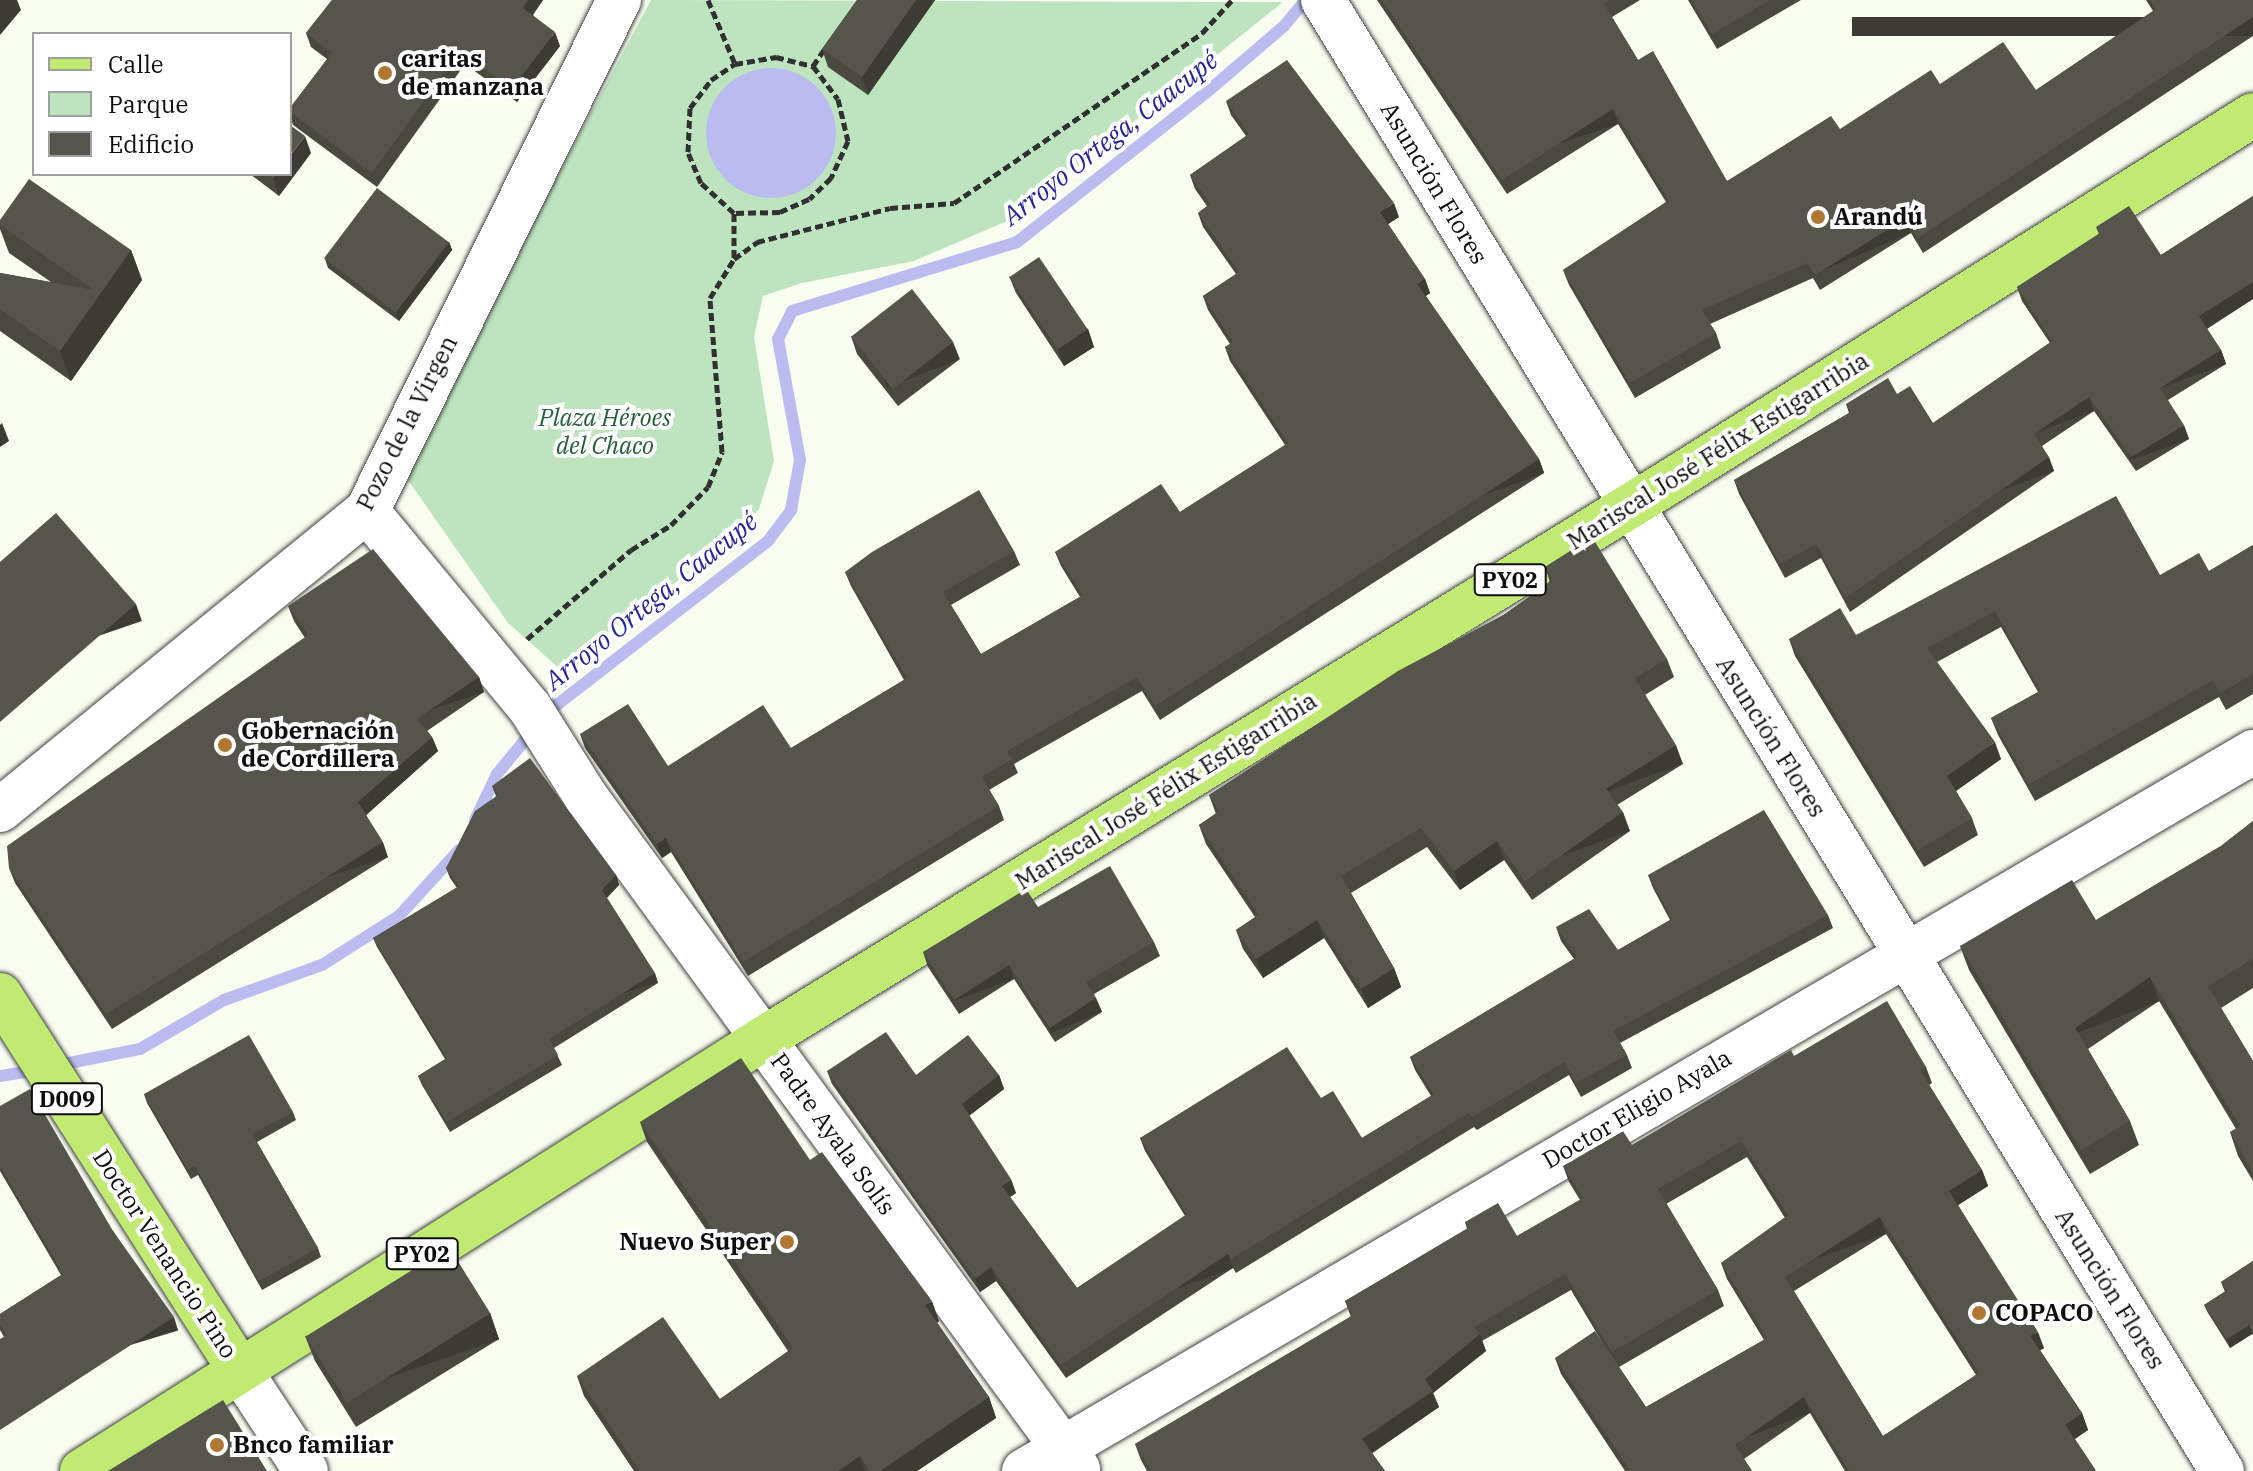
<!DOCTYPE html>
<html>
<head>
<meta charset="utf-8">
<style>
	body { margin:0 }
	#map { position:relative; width:2253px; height:1471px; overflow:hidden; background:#f8fdf0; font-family:"IBM Plex Serif",serif }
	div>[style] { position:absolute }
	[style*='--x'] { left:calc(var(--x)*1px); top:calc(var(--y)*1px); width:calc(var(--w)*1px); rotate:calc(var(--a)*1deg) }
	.green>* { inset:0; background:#bde4bf }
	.water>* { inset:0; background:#babcf0 }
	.round { border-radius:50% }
	.stream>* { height:12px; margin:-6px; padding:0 6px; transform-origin:6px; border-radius:6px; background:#babcf0 }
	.path>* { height:5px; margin-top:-2.5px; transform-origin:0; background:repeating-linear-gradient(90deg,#303030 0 8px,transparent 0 12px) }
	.roads { filter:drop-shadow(0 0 2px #414141) drop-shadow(0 0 2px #414141) }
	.minor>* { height:44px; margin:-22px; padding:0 22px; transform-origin:22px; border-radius:22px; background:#fff }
	.major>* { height:44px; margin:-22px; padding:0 22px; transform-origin:22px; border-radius:22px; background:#c1ea73 }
	.wall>* { inset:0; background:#494940 }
	.shaded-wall>* { inset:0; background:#3c3c34; transform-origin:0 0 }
	.building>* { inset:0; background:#55554b; transform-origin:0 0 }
	.dots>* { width:22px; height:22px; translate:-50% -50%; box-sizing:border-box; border:4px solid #fff; border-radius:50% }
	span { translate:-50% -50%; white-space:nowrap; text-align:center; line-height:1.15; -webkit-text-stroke:8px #fff; paint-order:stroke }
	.shield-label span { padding:2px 6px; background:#fff; border:2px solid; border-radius:6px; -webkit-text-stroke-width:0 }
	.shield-label { font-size:22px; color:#0e0e0e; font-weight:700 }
	.poi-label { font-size:24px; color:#0e0e0e; font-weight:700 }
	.left { translate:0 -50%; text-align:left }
	.right { translate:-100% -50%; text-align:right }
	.street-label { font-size:24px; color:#0e0e0e }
	.park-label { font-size:24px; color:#255e3a; font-style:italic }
	.water-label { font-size:26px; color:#262492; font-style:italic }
	.legend { position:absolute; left:32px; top:32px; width:260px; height:144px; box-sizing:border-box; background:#fff; border:2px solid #9f9f9f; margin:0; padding:10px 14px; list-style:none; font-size:24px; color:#0e0e0e }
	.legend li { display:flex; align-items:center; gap:16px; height:40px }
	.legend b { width:40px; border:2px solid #9f9f9f }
</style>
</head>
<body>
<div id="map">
	<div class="green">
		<i style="clip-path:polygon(651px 0,1283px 2px,1012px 219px,914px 261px,802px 283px,763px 296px,754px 337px,774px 461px,759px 509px,735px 538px,560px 669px,508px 623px,401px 470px)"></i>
	</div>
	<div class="water">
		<i class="round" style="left:706px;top:68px;width:130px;height:130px"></i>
	</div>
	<div class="stream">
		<i style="--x:475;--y:820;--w:51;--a:-64.4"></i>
		<i style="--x:497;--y:774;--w:82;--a:-50.5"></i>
		<i style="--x:549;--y:711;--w:277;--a:-37.8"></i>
		<i style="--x:768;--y:541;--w:39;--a:-53"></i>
		<i style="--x:791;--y:510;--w:51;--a:-79.8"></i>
		<i style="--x:800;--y:460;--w:123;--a:-100.3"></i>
		<i style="--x:778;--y:339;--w:31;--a:-63"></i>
		<i style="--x:792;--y:311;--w:235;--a:-17"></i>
		<i style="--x:1017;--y:242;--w:242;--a:-38.3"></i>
		<i style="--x:1207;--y:92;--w:101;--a:-40.6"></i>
		<i style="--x:1284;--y:26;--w:34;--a:-50"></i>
		<i style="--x:54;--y:1066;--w:88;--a:-11.2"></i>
		<i style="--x:140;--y:1049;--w:97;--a:-30.3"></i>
		<i style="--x:224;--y:1000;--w:104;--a:-19.7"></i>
		<i style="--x:322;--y:965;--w:91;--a:-32.5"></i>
		<i style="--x:399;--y:916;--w:89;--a:-47.7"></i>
		<i style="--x:0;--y:1076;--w:36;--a:-9"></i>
	</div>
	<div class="path">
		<i style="--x:708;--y:0;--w:69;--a:67.1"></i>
		<i style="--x:776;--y:57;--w:38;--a:14"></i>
		<i style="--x:813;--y:66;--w:41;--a:52.9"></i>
		<i style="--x:838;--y:99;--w:43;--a:76.6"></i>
		<i style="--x:848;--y:141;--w:41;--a:114.7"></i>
		<i style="--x:831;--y:178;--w:30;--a:136"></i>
		<i style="--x:809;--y:199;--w:32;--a:156"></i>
		<i style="--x:780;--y:212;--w:46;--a:178.8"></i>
		<i style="--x:734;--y:213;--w:45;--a:-137.7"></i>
		<i style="--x:701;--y:183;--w:34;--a:-113"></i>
		<i style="--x:688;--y:152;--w:44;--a:-87.4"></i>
		<i style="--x:690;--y:108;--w:35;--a:-53"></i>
		<i style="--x:711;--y:80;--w:29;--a:-34"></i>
		<i style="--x:735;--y:64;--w:42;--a:-9.7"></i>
		<i style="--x:813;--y:66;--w:23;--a:-56"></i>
		<i style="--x:734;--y:213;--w:45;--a:90"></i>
		<i style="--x:527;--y:639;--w:137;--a:-40.6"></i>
		<i style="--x:631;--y:550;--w:47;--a:-32"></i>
		<i style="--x:671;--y:525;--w:53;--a:-45.8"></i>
		<i style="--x:708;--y:487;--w:38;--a:-68"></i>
		<i style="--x:722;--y:452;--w:154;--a:-94.5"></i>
		<i style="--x:710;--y:298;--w:46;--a:-58.4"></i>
		<i style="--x:734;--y:259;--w:29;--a:-36"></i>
		<i style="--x:757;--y:242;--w:137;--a:-14.3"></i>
		<i style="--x:890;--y:208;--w:64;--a:-4.5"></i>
		<i style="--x:954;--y:203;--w:301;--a:-34.4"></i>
		<i style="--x:1202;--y:33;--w:45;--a:-47.7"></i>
	</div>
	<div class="roads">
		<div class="minor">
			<i style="--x:1323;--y:0;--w:1724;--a:58.57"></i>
			<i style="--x:367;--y:511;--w:256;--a:50.4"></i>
			<i style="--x:530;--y:708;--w:105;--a:57.8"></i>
			<i style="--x:586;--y:797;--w:833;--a:53.79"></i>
			<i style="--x:0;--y:810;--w:473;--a:-39.2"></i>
			<i style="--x:367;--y:511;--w:570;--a:-63.75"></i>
			<i style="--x:239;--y:1369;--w:122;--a:56.7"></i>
			<i style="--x:1024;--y:1471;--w:1424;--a:-30.33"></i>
		</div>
		<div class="major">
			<i style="--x:0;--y:995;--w:444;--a:57.4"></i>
			<i style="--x:82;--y:1471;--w:806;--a:-32.39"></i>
			<i style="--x:763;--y:1039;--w:1060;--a:-31.58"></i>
			<i style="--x:1666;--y:484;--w:693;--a:-32.15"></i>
		</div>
	</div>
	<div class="wall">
		<i style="clip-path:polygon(332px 0,543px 0,533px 15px,560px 46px,517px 102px,465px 64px,377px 187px,293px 125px,290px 116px,290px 108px,327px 59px,311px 47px,306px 33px)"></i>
		<i style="clip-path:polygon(857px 0,935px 0,868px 95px,828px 67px,822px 49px)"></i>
		<i style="clip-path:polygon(1377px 0,1640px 0,1612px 17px,1638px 60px,1727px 181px,1940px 84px,2036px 90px,2153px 11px,2146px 0,2253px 0,2253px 36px,1923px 253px,1911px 233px,1820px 290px,1813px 278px,1710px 324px,1716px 333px,1721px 348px,1635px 398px,1569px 285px,1563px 270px,1666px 202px,1618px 124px,1507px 194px)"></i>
		<i style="clip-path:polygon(1688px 0,1801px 0,1717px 49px)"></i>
		<i style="clip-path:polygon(1226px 101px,1399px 217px,1388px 224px,1425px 279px,1430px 293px,1426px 296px,1539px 459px,1544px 473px,1160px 720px,1142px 691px,1014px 764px,1018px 773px,989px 790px,999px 806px,1004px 820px,748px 976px,671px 852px,662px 858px,585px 748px,580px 734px,668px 766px,791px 748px,904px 680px,851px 586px,845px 572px,1014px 551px,1020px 565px,951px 605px,981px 654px,1080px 597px,1061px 566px,1055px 552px,1180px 512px,1285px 445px,1230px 361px,1225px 347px,1230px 344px,1208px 310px,1203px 296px,1236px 274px,1203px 227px,1198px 213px,1207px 206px,1195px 189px,1190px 175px,1246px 136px,1231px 115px)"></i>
		<i style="clip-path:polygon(311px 153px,279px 196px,250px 174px,290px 174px)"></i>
		<i style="clip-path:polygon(2253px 196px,2253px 299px,2207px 329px,2221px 350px,2226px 364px,2168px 400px,2189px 439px,2136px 471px,2094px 411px,2042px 446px,2054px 471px,1850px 612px,1821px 558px,1785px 578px,1739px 494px,1734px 480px,1849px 413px,1846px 404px,1897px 394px,1933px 423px,2050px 343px,2022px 301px,2017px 287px,2099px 234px,2096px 227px,2161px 255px)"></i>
		<i style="clip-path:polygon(0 220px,131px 250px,142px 280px,71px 381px,0 331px,0 273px,51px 282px,9px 253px,0 229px)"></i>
		<i style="clip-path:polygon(449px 242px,452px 250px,399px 321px,328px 268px,325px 259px)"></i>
		<i style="clip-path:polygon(1009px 276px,1088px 329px,1094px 347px,1064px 366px,1016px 293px)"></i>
		<i style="clip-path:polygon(851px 336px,960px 359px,898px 406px,857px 354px)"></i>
		<i style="clip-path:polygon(2253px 545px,2253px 694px,2226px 710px,2219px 697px,2035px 801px,1998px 735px,1991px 718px,2038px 692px,2001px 627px,1937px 662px,2001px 759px,1956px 791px,1972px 818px,1978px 835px,1924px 867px,1795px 656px,1789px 639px,1856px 635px,2160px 575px,2209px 571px)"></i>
		<i style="clip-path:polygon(1545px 567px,1667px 659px,1674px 677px,1645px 695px,1683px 764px,1617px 805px,1630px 831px,1532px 900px,1504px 860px,1460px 890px,1427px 847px,1351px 893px,1394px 968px,1401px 987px,1368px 1008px,1324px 938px,1263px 978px,1243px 949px,1236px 930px,1255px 917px,1206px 844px,1199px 825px,1216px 814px,1209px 795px,1505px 614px,1550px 582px)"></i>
		<i style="clip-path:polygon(288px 606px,479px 677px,484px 692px,427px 731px,432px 737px,438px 751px,366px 815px,388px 857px,112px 1029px,15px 883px,9px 868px,305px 638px,294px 621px)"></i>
		<i style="clip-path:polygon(492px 786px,616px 875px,619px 885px,607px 898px,658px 983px,554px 1048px,562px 1065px,450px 1132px,422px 1085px,418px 1076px,445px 1059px,377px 947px,373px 938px,457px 888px,450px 878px,446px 868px,496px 796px)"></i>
		<i style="clip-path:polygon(2253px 821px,2253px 988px,2221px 1008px,2253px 1061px,2253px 1181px,2238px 1156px,2230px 1132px,2236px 1129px,2159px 1001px,2088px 1049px,2130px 1121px,2139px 1145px,2090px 1174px,1969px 970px,1960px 946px,2096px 920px,2221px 846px)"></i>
		<i style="clip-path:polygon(1648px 875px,1828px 915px,1833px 928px,1620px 1043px,1627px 1055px,1632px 1068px,1581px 1097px,1569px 1075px,1477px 1130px,1474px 1127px,1236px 1273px,1233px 1268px,1066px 1378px,996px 1281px,980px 1292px,832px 1084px,827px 1071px,916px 1075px,999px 1075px,1004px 1089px,969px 1116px,1016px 1193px,1010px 1197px,1077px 1288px,1185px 1216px,1145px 1151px,1140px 1138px,1321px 1098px,1362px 1138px,1431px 1096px,1415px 1070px,1410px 1057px,1574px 959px,1561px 941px,1556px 927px,1618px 950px,1670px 920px,1653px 888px)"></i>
		<i style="clip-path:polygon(1038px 907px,1154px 942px,1160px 956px,1094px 994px,1102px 1012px,1055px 1042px,1014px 979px,959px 1014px,928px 967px,923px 952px)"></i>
		<i style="clip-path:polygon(evenodd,1794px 1056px,1926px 1067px,1932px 1083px,1929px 1085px,1982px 1170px,1988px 1186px,1958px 1205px,2044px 1348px,2040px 1350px,2082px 1413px,2088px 1430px,2075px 1439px,2096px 1471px,1845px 1471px,1810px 1413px,1744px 1459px,1752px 1471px,1625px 1471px,1561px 1374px,1555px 1358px,1602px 1342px,1571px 1290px,1482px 1341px,1486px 1351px,1433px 1393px,1439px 1407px,1372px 1453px,1385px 1471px,1147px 1471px,1141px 1460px,1135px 1444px,1351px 1317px,1345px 1301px,1467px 1229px,1465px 1222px,1517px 1236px,1580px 1200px,1569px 1182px,1563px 1166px,1632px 1145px,1794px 1056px,1747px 1157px,1785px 1218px,1721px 1263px,1727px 1279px,1764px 1340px,1646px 1407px,1619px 1367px,1724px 1306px,1718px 1290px,1666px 1204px,1747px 1157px,1794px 1056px,1886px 1234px,1976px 1375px,1883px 1436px,1794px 1291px,1886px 1234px)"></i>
		<i style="clip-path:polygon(144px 1094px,293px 1112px,296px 1120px,257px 1142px,318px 1248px,321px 1257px,262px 1290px,198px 1175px,191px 1179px,147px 1103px)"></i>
		<i style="clip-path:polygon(0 1106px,113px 1231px,178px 1330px,4px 1337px,0 1330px,0 1314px,61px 1275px,0 1171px)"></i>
		<i style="clip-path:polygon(640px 1122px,810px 1160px,939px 1321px,937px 1323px,989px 1397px,996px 1418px,917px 1471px,634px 1471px,584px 1396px,577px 1376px,720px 1399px,788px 1351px,647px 1142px)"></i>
		<i style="clip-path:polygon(2253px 1261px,2253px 1335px,2252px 1334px,2230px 1348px,2208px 1313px,2204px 1305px,2225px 1292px,2221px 1282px)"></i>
		<i style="clip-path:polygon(490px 1313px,499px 1339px,356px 1427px,315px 1361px,305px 1336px)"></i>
	</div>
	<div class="shaded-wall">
		<i style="clip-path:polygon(0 0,17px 0,21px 10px,0 35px)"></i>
		<i style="clip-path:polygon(528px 0,543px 0,528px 21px,523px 8px)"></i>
		<i style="clip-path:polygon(916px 0,935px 0,868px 95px,862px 77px)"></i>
		<i style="left:2253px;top:17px;width:19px;height:401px;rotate:90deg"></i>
		<i style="clip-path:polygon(555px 32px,560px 46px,517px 102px,512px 89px)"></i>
		<i style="left:460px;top:50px;width:15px;height:151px;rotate:70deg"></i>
		<i style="left:1613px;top:109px;width:16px;height:132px;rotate:72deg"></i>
		<i style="clip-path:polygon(305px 136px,311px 153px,279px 196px,273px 178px,276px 174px,290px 174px,290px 156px)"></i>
		<i style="clip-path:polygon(1394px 203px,1399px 217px,1385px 226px,1380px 212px)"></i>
		<i style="left:1905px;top:219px;width:15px;height:106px;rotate:67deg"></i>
		<i style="clip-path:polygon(449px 242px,452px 250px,399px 321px,396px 312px)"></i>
		<i style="clip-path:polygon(131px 250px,142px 280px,71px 381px,60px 351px)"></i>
		<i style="clip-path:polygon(1425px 279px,1430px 293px,1422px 298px,1417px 284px)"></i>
		<i style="clip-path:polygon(2253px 282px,2253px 299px,2204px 330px,2199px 316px)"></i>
		<i style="clip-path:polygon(1088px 329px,1094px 347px,1064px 366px,1058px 349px)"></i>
		<i style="left:953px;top:342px;width:18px;height:78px;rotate:68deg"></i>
		<i style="left:2221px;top:350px;width:15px;height:72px;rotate:70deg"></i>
		<i style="left:2089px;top:397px;width:15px;height:66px;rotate:70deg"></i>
		<i style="clip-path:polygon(2px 423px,9px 441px,0 447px,0 425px)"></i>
		<i style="left:2184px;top:425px;width:15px;height:62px;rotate:70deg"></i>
		<i style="left:2049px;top:457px;width:15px;height:248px;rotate:70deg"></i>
		<i style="left:1539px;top:459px;width:15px;height:457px;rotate:70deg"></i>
		<i style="left:136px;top:604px;width:18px;height:180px;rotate:71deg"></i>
		<i style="left:479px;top:677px;width:16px;height:75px;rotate:72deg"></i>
		<i style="clip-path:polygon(432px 737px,438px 751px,364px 817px,358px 802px)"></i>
		<i style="clip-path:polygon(1995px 742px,2001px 759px,1953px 793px,1947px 776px)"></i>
		<i style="left:1676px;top:745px;width:20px;height:83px;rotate:70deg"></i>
		<i style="left:1623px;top:812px;width:20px;height:120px;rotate:70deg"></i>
		<i style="clip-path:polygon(666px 838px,671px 852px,662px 858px,657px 844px)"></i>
		<i style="clip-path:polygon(1497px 841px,1504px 860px,1460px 890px,1454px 871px)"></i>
		<i style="left:383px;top:842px;width:16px;height:326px;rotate:72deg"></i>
		<i style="clip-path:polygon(616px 875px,619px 885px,605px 899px,602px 890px)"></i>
		<i style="clip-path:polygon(1317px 920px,1324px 938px,1263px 978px,1256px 959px)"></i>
		<i style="left:1009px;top:965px;width:15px;height:65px;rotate:70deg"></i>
		<i style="clip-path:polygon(1394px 968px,1401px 987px,1368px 1008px,1361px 989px)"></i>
		<i style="left:655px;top:973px;width:10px;height:125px;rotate:73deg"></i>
		<i style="left:2150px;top:977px;width:26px;height:91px;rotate:69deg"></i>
		<i style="left:1096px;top:998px;width:15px;height:55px;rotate:67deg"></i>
		<i style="clip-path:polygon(999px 1075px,1004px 1089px,966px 1118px,962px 1104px)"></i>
		<i style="clip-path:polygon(1982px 1170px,1988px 1186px,1955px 1207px,1949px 1191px)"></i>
		<i style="clip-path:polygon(1011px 1179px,1016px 1193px,1007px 1199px,1002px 1186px)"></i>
		<i style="left:1880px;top:1217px;width:18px;height:112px;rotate:71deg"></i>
		<i style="left:1228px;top:1254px;width:15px;height:201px;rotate:70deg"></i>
		<i style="clip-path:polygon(991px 1267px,996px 1281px,980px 1292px,975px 1279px)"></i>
		<i style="clip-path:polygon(932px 1301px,939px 1321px,933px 1326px,925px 1305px)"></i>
		<i style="left:490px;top:1313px;width:28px;height:169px;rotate:71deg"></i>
		<i style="left:174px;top:1317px;width:14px;height:207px;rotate:73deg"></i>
		<i style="clip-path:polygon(2249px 1325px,2252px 1334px,2230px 1348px,2227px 1339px)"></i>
		<i style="clip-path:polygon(2038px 1332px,2044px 1348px,2036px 1353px,2030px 1336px)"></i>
		<i style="clip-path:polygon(1480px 1334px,1486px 1351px,1433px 1393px,1439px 1407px,1368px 1456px,1362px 1439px,1425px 1379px)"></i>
		<i style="clip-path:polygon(989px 1397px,996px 1418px,917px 1471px,880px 1471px)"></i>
		<i style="left:1804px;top:1397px;width:17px;height:84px;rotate:69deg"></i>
		<i style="clip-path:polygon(2082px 1413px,2088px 1430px,2071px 1441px,2065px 1425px)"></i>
		<i style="clip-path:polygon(860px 1456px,865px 1471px,838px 1471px)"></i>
	</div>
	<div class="building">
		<i style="clip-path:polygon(332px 0,528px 0,523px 8px,555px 32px,512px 89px,460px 50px,372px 173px,290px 112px,290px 108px,332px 53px,306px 33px)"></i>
		<i style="clip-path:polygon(857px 0,916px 0,862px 77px,822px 49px)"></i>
		<i style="clip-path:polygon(1382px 0,1610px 0,1604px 4px,1638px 60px,1653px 51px,1727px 181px,1831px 116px,1840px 129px,1931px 70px,1940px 84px,2003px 42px,2036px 90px,2156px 9px,2150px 0,2253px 0,2253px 17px,1918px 238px,1905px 219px,1815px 275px,1807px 263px,1702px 310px,1716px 333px,1630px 383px,1563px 270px,1669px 201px,1613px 109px,1502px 180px)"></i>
		<i style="clip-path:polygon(1692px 0,1770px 0,1712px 34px)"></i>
		<i style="clip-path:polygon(1287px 60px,1394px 203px,1380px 212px,1425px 279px,1417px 284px,1539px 459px,1155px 706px,1137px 677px,1007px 751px,1012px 759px,982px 777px,999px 806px,743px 962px,666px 838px,657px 844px,580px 734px,628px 704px,668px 766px,763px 705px,791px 748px,907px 678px,845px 572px,872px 552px,979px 490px,1014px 551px,943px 592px,981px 654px,1083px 595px,1055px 552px,1161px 484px,1180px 512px,1288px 443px,1225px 347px,1233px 342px,1203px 296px,1239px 272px,1198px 213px,1210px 204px,1190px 175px,1249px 134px,1226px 101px)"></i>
		<i style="clip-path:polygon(290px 125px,305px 136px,290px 156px)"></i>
		<i style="clip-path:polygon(267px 174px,276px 174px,273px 178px)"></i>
		<i style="clip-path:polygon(29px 179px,131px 250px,60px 351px,0 309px,0 273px,94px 290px,0 225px,0 220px)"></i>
		<i style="left:377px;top:188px;width:90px;height:88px;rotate:37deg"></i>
		<i style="clip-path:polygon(2253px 196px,2253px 282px,2199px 316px,2221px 350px,2160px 388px,2184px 425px,2131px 457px,2089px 397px,2034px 434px,2049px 457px,1845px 598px,1816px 544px,1780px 564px,1734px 480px,1851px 412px,1846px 404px,1888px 378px,1897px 394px,1910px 386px,1933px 423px,2052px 341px,2017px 287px,2100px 233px,2096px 227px,2129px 206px,2161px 255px)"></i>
		<i style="left:1039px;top:257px;width:87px;height:36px;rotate:56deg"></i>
		<i style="left:912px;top:289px;width:67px;height:77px;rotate:52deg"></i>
		<i style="clip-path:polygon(2116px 496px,2160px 575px,2199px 553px,2209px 571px,2253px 545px,2253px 674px,2220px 693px,2213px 680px,2029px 784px,1991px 718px,2040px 691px,1995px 611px,1927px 648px,1995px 742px,1947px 776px,1972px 818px,1918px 850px,1789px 639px,1840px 608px,1856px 635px)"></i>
		<i style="clip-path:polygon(56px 513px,136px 604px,0 722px,0 562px)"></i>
		<i style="clip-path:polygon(1592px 537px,1667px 659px,1635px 678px,1676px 745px,1606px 789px,1623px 812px,1525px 881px,1497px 841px,1454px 871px,1421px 828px,1341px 876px,1394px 968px,1361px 989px,1317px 920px,1256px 959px,1236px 930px,1259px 915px,1199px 825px,1219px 811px,1209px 795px,1398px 671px,1505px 614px,1553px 580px,1545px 567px)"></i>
		<i style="clip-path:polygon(373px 549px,479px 677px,417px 719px,432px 737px,358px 802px,383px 842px,106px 1014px,9px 868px,7px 846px,308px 635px,288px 606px)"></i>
		<i style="clip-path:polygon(530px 758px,616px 875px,602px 890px,655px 973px,549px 1039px,558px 1055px,447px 1122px,418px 1076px,447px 1058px,373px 938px,459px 886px,446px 868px,475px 811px,498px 795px,492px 786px)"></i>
		<i style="clip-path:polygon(1764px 810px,1828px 915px,1613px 1031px,1627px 1055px,1576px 1083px,1564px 1062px,1472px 1117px,1469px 1113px,1231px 1259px,1228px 1254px,1061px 1365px,991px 1267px,975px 1279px,827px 1071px,886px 1032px,916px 1075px,968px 1035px,999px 1075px,962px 1104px,1011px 1179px,1002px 1186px,1077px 1288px,1187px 1214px,1140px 1138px,1287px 1047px,1321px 1098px,1333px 1091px,1362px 1138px,1434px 1094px,1410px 1057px,1577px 957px,1556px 927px,1589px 909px,1618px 950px,1672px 919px,1648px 875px)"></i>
		<i style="clip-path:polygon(2253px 821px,2253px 959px,2208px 986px,2253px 1061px,2253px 1172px,2230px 1132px,2240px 1126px,2150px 977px,2075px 1028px,2130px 1121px,2081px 1150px,1960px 946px,2072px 880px,2096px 920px,2221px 846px)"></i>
		<i style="clip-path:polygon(1110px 866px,1154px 942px,1086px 982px,1096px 998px,1050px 1028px,1009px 965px,954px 1000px,923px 952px,1026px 889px,1038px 907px)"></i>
		<i style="clip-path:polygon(evenodd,1887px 1001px,1926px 1067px,1920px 1070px,1982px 1170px,1949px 1191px,2038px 1332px,2030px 1336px,2082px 1413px,2065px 1425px,2095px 1469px,2093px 1471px,1849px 1471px,1804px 1397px,1735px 1445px,1752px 1471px,1628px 1471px,1630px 1470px,1555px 1358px,1595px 1331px,1646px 1407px,1767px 1338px,1721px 1263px,1788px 1215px,1741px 1141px,1658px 1189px,1718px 1290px,1612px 1352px,1565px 1274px,1474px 1327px,1480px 1334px,1425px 1379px,1433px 1391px,1362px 1439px,1385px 1471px,1151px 1471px,1135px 1444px,1353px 1315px,1345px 1301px,1468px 1228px,1465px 1222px,1498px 1203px,1517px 1236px,1583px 1198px,1563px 1166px,1623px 1131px,1632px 1145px,1791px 1050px,1794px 1056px,1887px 1001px,1880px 1217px,1979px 1373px,1883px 1436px,1785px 1277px,1880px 1217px)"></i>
		<i style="clip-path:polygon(249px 1035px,293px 1112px,252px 1134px,318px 1248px,259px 1281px,195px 1166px,188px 1170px,144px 1094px)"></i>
		<i style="clip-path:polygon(741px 1058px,810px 1160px,822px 1152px,932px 1301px,925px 1305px,989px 1397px,880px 1471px,870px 1471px,860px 1456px,838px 1471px,640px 1471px,577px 1376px,663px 1317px,720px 1399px,793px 1348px,640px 1122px)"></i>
		<i style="clip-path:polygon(30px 1089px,113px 1231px,174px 1317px,0 1430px,0 1339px,7px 1335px,0 1325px,0 1314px,63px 1274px,0 1166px,0 1106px)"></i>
		<i style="left:449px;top:1247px;width:78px;height:169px;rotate:58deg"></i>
		<i style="clip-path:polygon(2253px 1261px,2253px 1331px,2249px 1325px,2227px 1339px,2204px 1305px,2227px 1290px,2221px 1282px)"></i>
		<i style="clip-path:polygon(223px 1400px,267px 1471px,108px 1471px)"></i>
	</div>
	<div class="dots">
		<i style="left:385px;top:73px;background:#af7634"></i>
		<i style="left:1818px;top:217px;background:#af7634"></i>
		<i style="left:225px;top:745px;background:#af7634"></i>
		<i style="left:787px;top:1242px;background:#af7634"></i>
		<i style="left:1979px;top:1313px;background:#af7634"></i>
		<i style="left:217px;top:1445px;background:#af7634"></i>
	</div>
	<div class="shield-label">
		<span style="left:1510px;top:580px">PY02</span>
		<span style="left:67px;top:1099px">D009</span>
		<span style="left:422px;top:1254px">PY02</span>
	</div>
	<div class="poi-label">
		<span class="left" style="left:401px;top:73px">caritas<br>de manzana</span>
		<span class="left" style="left:1834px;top:217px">Arandú</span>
		<span class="left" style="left:241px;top:745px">Gobernación<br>de Cordillera</span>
		<span class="right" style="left:771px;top:1242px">Nuevo Super</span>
		<span class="left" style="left:1995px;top:1313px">COPACO</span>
		<span class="left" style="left:233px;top:1445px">Bnco familiar</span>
	</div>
	<div class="street-label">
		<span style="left:1434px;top:183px;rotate:59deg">Asunción Flores</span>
		<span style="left:407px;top:423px;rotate:-63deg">Pozo de la Virgen</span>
		<span style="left:1718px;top:451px;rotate:-32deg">Mariscal José Félix Estigarribia</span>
		<span style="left:1771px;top:737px;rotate:58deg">Asunción Flores</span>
		<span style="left:1166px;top:791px;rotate:-32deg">Mariscal José Félix Estigarribia</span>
		<span style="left:1637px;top:1109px;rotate:-30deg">Doctor Eligio Ayala</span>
		<span style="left:833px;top:1134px;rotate:54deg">Padre Ayala Solís</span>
		<span style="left:165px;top:1254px;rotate:57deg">Doctor Venancio Pino</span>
		<span style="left:2110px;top:1289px;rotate:58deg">Asunción Flores</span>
	</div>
	<div class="park-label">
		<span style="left:605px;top:432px">Plaza Héroes<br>del Chaco</span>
	</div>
	<div class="water-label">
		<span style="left:1110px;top:138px;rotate:-38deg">Arroyo Ortega, Caacupé</span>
		<span style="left:651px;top:601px;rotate:-39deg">Arroyo Ortega, Caacupé</span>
	</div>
	<ul class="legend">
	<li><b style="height:10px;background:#c1ea73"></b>Calle</li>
	<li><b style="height:22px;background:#bde4bf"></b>Parque</li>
	<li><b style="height:22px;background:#55554b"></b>Edificio</li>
	</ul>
</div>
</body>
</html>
